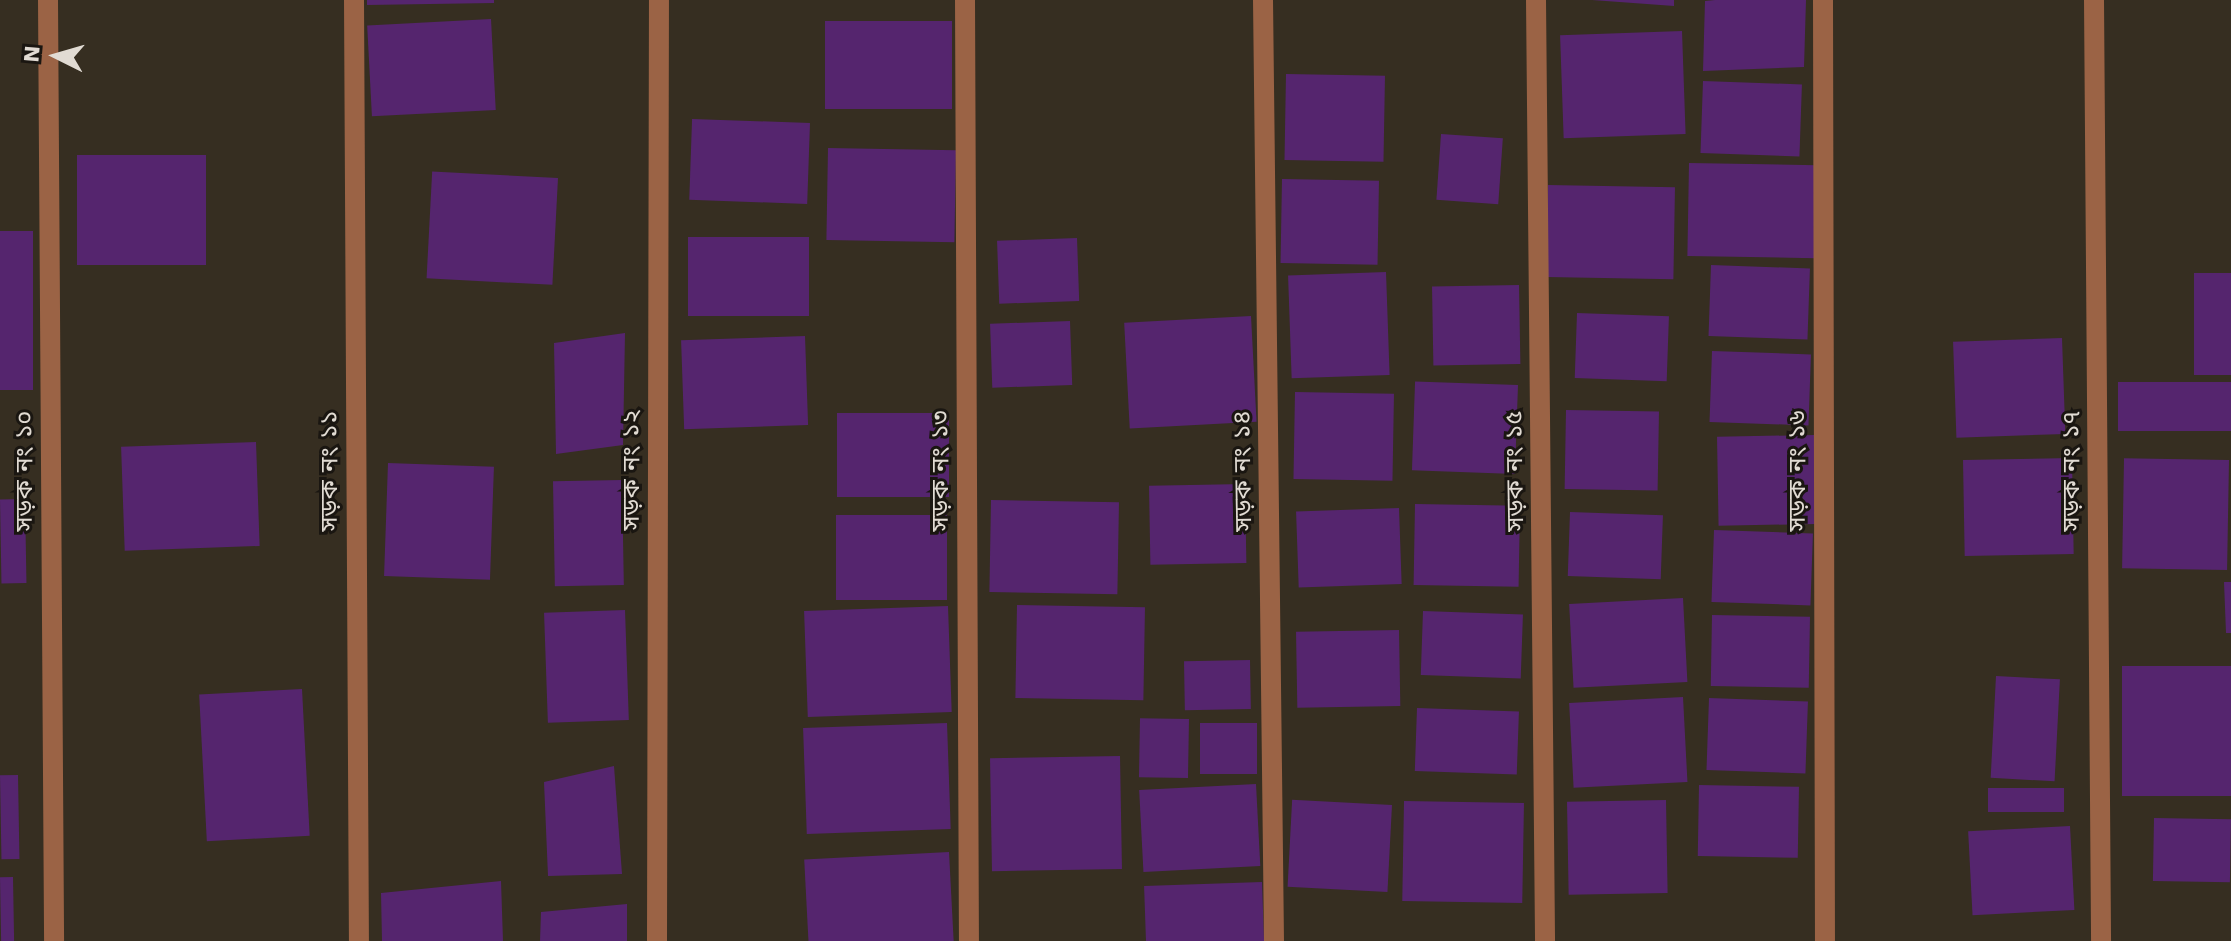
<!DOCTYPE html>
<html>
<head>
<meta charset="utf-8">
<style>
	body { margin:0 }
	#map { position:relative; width:2231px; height:941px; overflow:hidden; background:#362e21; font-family:"Work Sans","Noto Sans Bengali",sans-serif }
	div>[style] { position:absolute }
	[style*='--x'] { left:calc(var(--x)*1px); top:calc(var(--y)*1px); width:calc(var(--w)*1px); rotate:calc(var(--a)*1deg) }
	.building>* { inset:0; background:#55256e; transform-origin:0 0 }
	.minor>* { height:20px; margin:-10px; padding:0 10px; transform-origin:10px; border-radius:10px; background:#9b6345 }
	span { translate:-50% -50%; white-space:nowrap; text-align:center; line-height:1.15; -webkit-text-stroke:6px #1a1611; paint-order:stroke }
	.street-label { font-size:24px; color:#e1dbd3 }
	.north { position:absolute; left:16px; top:16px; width:80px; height:80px; -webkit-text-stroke:6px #1a1611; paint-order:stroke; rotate:275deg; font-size:22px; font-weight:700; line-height:32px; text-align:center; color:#e1dbd3 }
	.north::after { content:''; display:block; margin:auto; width:28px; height:36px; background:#e1dbd3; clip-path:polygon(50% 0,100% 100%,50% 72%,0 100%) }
</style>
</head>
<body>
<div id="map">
	<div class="building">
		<i style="clip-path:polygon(367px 0,494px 0,494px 3px,367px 5px)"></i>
		<i style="clip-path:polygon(1592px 0,1674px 0,1674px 6px)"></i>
		<i style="clip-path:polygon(1715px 0,1806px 0,1804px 67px,1703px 71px,1705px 1px)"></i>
		<i style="left:491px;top:19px;width:91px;height:124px;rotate:87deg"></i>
		<i style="left:825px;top:21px;width:127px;height:88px"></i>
		<i style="left:1682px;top:31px;width:103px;height:122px;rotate:88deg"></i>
		<i style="left:1286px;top:74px;width:99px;height:86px;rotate:1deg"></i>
		<i style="left:1703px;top:81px;width:99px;height:72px;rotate:2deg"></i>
		<i style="left:810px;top:123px;width:81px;height:118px;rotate:92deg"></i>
		<i style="left:1441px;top:134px;width:62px;height:66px;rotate:4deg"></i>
		<i style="left:828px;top:148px;width:128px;height:92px;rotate:1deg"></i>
		<i style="left:77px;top:155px;width:129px;height:110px"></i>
		<i style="left:1689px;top:163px;width:128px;height:93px;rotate:1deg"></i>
		<i style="left:558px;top:178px;width:107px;height:126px;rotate:93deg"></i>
		<i style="left:1282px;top:179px;width:97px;height:84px;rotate:1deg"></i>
		<i style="left:1548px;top:185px;width:127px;height:92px;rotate:1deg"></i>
		<i style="left:0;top:231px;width:33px;height:159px"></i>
		<i style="left:688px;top:237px;width:121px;height:79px"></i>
		<i style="left:1077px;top:238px;width:63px;height:80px;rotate:88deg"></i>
		<i style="left:1711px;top:265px;width:99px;height:71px;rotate:2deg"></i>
		<i style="left:1386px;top:272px;width:103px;height:98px;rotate:88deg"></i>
		<i style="left:2231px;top:273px;width:102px;height:37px;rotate:90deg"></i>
		<i style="left:1519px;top:285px;width:79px;height:87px;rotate:89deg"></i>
		<i style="left:1577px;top:313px;width:92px;height:65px;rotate:2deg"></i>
		<i style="left:1251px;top:316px;width:106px;height:127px;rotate:87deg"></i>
		<i style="left:1070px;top:321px;width:64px;height:80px;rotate:88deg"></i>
		<i style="clip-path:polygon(625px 333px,623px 445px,556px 454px,554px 343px)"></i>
		<i style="left:805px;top:336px;width:89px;height:124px;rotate:88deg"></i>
		<i style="left:2062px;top:338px;width:96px;height:109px;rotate:88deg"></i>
		<i style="left:1712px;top:351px;width:99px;height:71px;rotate:2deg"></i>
		<i style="left:2231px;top:382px;width:49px;height:113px;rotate:90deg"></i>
		<i style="left:1518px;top:385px;width:89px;height:103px;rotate:92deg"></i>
		<i style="left:1295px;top:392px;width:99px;height:87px;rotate:1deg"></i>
		<i style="left:1566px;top:410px;width:93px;height:79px;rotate:1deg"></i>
		<i style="left:837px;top:413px;width:112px;height:84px"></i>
		<i style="left:1815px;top:435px;width:89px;height:98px;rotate:89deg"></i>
		<i style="left:256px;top:442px;width:104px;height:135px;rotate:88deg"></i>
		<i style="left:2072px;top:458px;width:96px;height:109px;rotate:89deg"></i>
		<i style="left:2229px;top:460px;width:110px;height:105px;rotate:91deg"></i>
		<i style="left:388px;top:463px;width:106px;height:113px;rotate:2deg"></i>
		<i style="left:622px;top:480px;width:105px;height:69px;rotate:89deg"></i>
		<i style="left:1245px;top:484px;width:79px;height:96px;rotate:89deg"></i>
		<i style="left:25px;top:499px;width:84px;height:25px;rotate:89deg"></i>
		<i style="left:991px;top:500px;width:128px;height:92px;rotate:1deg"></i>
		<i style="left:1415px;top:504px;width:105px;height:81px;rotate:1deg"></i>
		<i style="left:1399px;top:508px;width:76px;height:103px;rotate:88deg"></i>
		<i style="left:1570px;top:512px;width:93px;height:64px;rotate:2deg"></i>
		<i style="left:836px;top:515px;width:111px;height:85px"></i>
		<i style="left:1714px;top:530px;width:99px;height:72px;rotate:2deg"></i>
		<i style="clip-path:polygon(2224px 582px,2231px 582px,2231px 633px,2226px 633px)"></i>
		<i style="left:1683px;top:598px;width:84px;height:114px;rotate:87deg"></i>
		<i style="left:1017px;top:605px;width:128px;height:93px;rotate:1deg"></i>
		<i style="left:948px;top:606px;width:106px;height:144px;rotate:88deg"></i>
		<i style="left:625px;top:610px;width:110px;height:81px;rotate:88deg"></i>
		<i style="left:1423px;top:611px;width:100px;height:64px;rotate:2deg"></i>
		<i style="left:1712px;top:615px;width:98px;height:71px;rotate:1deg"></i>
		<i style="left:1399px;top:630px;width:76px;height:103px;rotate:89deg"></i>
		<i style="left:1250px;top:660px;width:49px;height:66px;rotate:89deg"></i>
		<i style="left:2231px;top:666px;width:130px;height:109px;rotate:90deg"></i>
		<i style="left:1996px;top:676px;width:64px;height:102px;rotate:3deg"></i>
		<i style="left:302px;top:689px;width:147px;height:103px;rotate:87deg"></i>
		<i style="left:1683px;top:697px;width:85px;height:114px;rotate:87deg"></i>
		<i style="left:1709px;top:698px;width:99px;height:72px;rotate:2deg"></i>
		<i style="left:1417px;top:708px;width:102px;height:63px;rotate:2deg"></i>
		<i style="left:1189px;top:719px;width:59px;height:49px;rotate:91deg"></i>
		<i style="left:947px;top:723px;width:106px;height:144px;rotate:88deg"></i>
		<i style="left:1200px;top:723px;width:57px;height:51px"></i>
		<i style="left:1120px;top:756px;width:113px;height:130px;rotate:89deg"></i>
		<i style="clip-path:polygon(614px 766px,622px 874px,548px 876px,544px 782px)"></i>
		<i style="left:18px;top:775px;width:84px;height:18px;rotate:89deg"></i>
		<i style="left:1256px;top:784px;width:82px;height:117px;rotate:87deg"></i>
		<i style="left:1699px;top:785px;width:100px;height:71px;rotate:1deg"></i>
		<i style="left:2064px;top:788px;width:24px;height:76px;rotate:90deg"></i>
		<i style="left:1666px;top:800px;width:93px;height:99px;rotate:89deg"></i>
		<i style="left:1404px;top:801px;width:120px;height:100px;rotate:1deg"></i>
		<i style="left:1392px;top:805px;width:87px;height:100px;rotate:93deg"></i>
		<i style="left:2154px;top:818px;width:77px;height:63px;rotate:1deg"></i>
		<i style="left:2070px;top:826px;width:84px;height:102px;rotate:87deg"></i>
		<i style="left:949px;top:852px;width:89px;height:145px;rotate:87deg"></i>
		<i style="left:13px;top:877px;width:64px;height:13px;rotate:89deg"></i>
		<i style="clip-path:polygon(501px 881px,503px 941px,382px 941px,381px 893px)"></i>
		<i style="left:1262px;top:882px;width:59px;height:118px;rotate:88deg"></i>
		<i style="clip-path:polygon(627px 904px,627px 941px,540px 941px,541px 912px)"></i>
	</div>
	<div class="minor">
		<i style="--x:48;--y:0;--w:941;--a:89.63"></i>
		<i style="--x:354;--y:0;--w:941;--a:89.7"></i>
		<i style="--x:965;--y:0;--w:941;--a:89.76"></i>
		<i style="--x:1263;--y:0;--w:941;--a:89.33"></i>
		<i style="--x:1536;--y:0;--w:941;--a:89.45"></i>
		<i style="--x:1823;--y:0;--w:941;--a:89.88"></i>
		<i style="--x:2094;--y:0;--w:941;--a:89.57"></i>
		<i style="--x:657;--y:941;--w:941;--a:-89.88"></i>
	</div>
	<div class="street-label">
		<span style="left:632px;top:470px;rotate:-90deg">সড়ক নং ১২</span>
		<span style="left:25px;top:471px;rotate:-90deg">সড়ক নং ১০</span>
		<span style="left:330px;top:471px;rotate:-90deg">সড়ক নং ১১</span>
		<span style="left:941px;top:471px;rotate:-90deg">সড়ক নং ১৩</span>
		<span style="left:1243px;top:471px;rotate:-91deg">সড়ক নং ১৪</span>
		<span style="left:1515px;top:471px;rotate:-91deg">সড়ক নং ১৫</span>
		<span style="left:1798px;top:471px;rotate:-90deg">সড়ক নং ১৬</span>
		<span style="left:2072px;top:471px;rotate:-90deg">সড়ক নং ১৭</span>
	</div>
	<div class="north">N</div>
</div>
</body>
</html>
